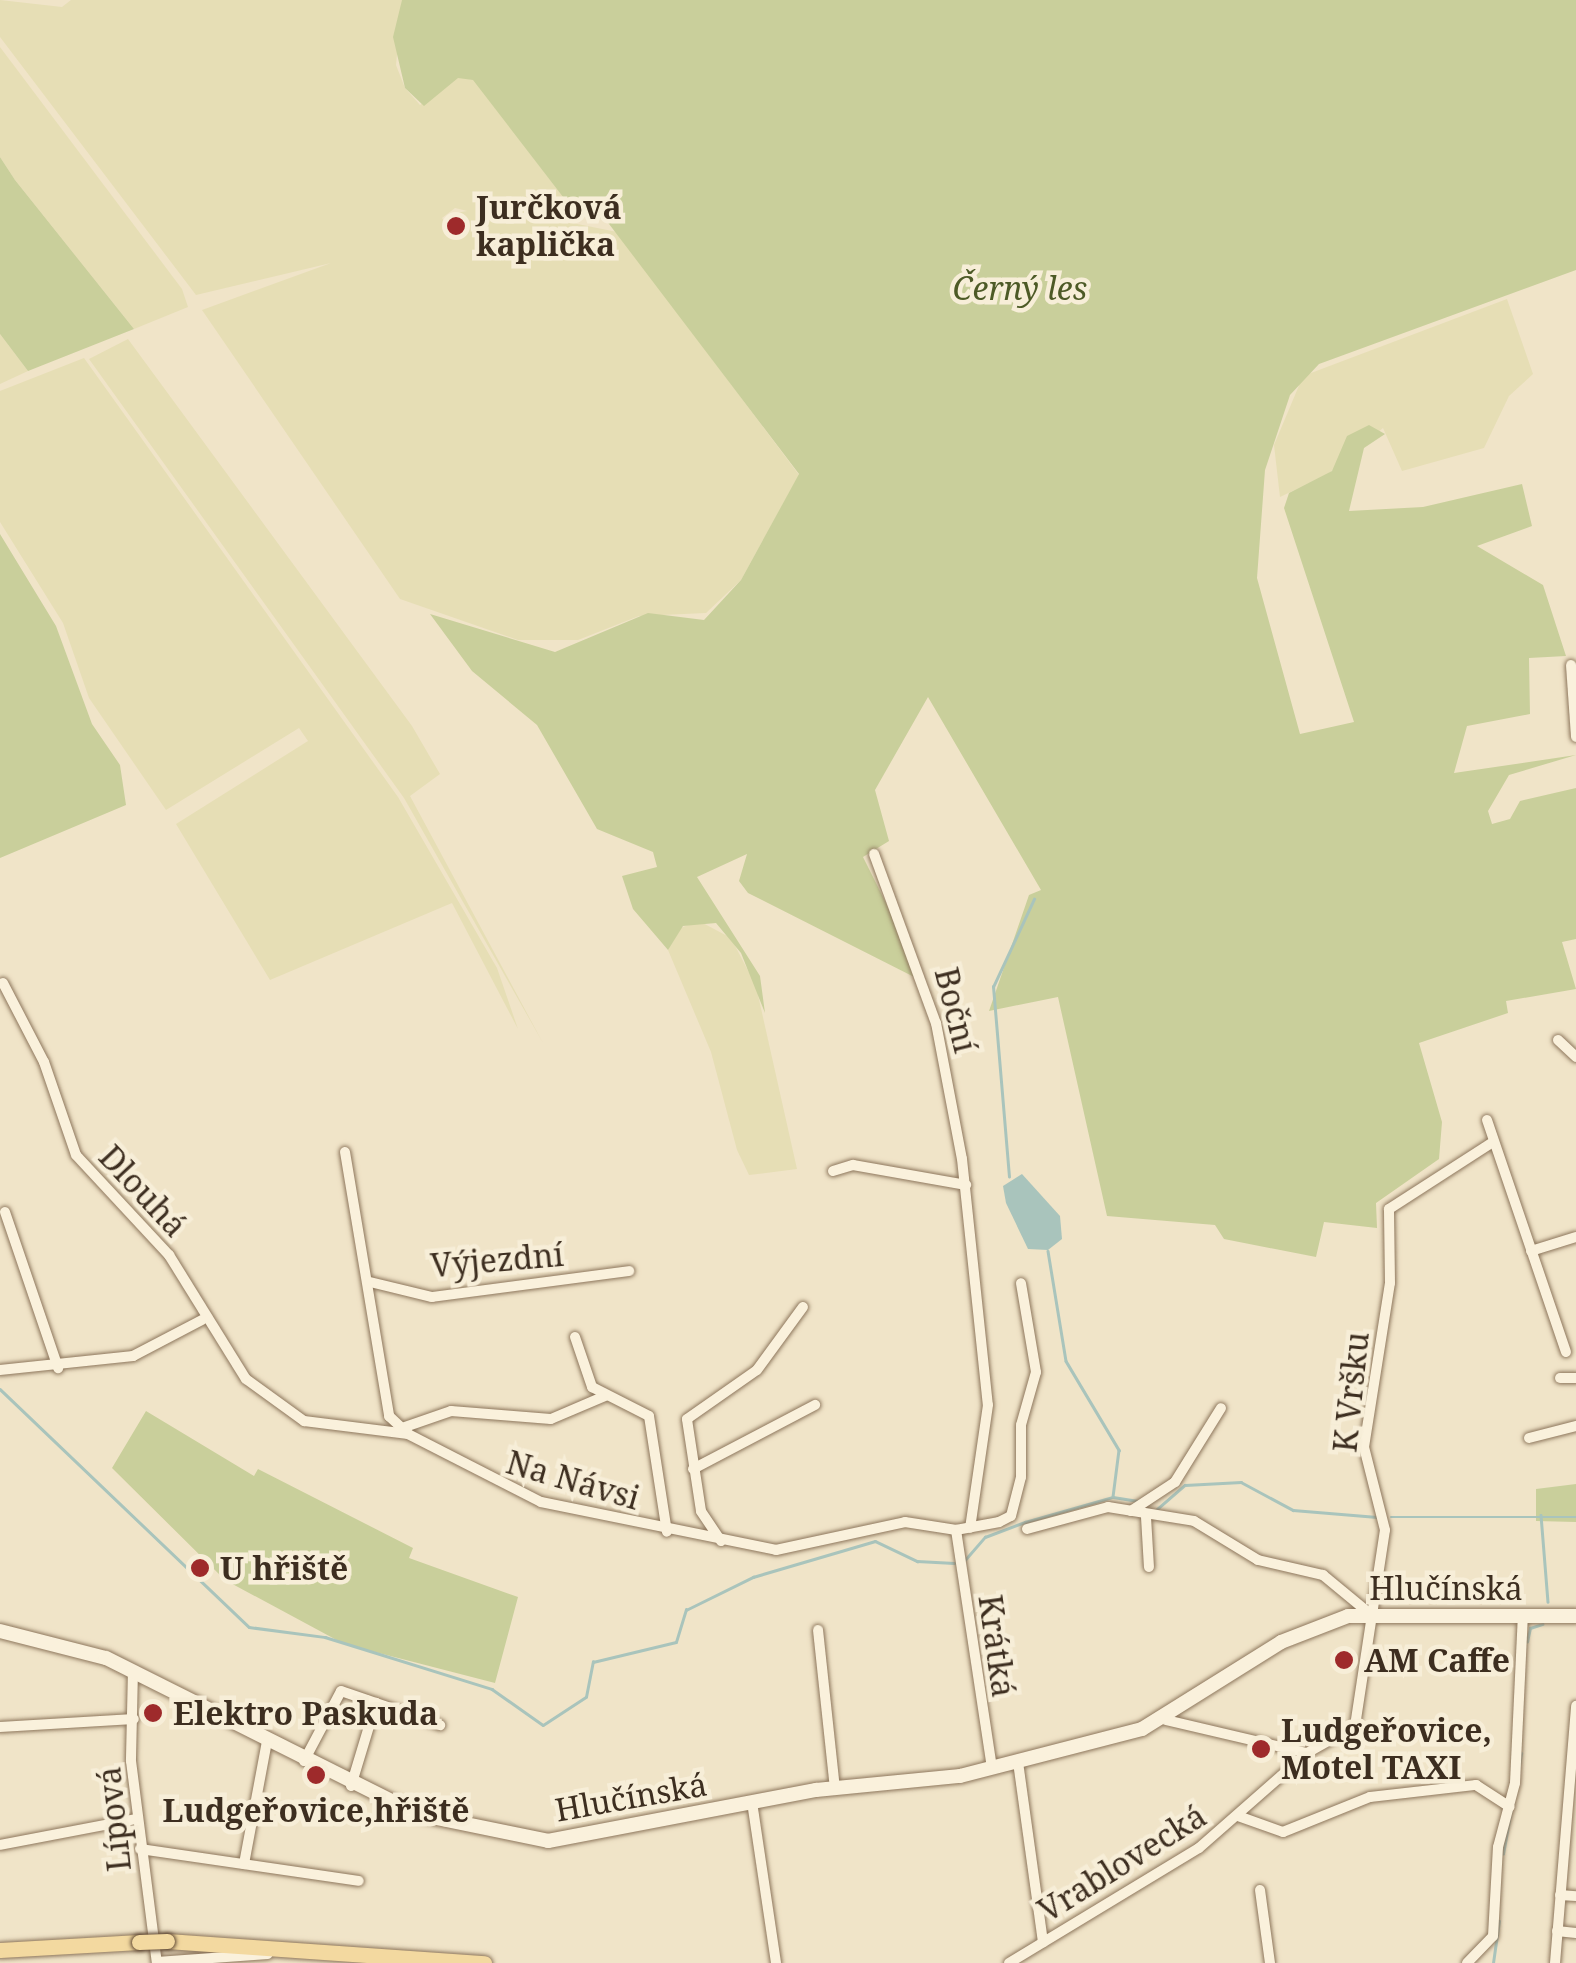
<!DOCTYPE html>
<html>
<head>
<meta charset="utf-8">
<style>
	body { margin:0 }
	#map { position:relative; width:1576px; height:1963px; overflow:hidden; background:#f0e4c8; font-family:"Noto Serif",serif }
	div>[style] { position:absolute }
	[style*='--x'] { left:calc(var(--x)*1px); top:calc(var(--y)*1px); width:calc(var(--w)*1px); rotate:calc(var(--a)*1deg) }
	.farmland>* { inset:0; background:#e6deb5 }
	.green>* { inset:0; background:#c9cf9b }
	.water>* { inset:0; background:#a9c4bc }
	.stream>* { height:2.5px; margin:-1.25px; padding:0 1.25px; transform-origin:1.25px; border-radius:1.25px; background:#a9c4bc }
	.roads { filter:drop-shadow(0 0 2px #8d765c) drop-shadow(0 0 2px #8d765c) }
	.street>* { height:10px; margin:-5px; padding:0 5px; transform-origin:5px; border-radius:5px; background:#faf1dc }
	.secondary>* { height:14px; margin:-7px; padding:0 7px; transform-origin:7px; border-radius:7px; background:#faf1dc }
	.primary>* { height:15px; margin:-7.5px; padding:0 7.5px; transform-origin:7.5px; border-radius:7.5px; background:#f3d9a0 }
	.bridges { filter:drop-shadow(0 0 2px #5b4430) drop-shadow(0 0 2px #5b4430) }
	.primary-bridge>* { height:15px; margin:-7.5px; padding:0 7.5px; transform-origin:7.5px; border-radius:7.5px; background:#f3d9a0 }
	.dots>* { width:28px; height:28px; translate:-50% -50%; box-sizing:border-box; border:5px solid #f7eed8; border-radius:50% }
	span { translate:-50% -50%; white-space:nowrap; text-align:center; line-height:1.15; -webkit-text-stroke:9px #f7eed8; paint-order:stroke }
	.poi-label { font-size:32px; color:#3d2e20; font-weight:700 }
	.left { translate:0 -50%; text-align:left }
	.park-label { font-size:32px; color:#4d5a26; font-style:italic }
	.street-label { font-size:32px; color:#3d2e20 }
</style>
</head>
<body>
<div id="map">
	<div class="farmland">
		<i style="clip-path:polygon(evenodd,0 0,62px 7px,71px 0,402px 0,396px 65px,405px 88px,420px 105px,458px 77px,474px 80px,573px 210px,533px 215px,617px 232px,799px 475px,741px 580px,706px 613px,639px 616px,578px 640px,518px 640px,400px 599px,202px 310px,331px 263px,196px 295px,0 37px,0 0,455px 208px,467px 211px,456px 213px,466px 234px,457px 239px,442px 218px,455px 208px)"></i>
		<i style="clip-path:polygon(0 47px,182px 289px,188px 307px,134px 329px,15px 180px,0 157px)"></i>
		<i style="clip-path:polygon(1507px 299px,1533px 374px,1509px 396px,1484px 448px,1402px 471px,1383px 428px,1328px 474px,1280px 497px,1274px 445px,1303px 376px)"></i>
		<i style="clip-path:polygon(0 334px,28px 371px,0 384px)"></i>
		<i style="clip-path:polygon(128px 339px,412px 726px,440px 774px,410px 796px,543px 1043px,404px 798px,89px 359px)"></i>
		<i style="clip-path:polygon(84px 358px,398px 797px,497px 968px,518px 1029px,452px 903px,270px 980px,176px 824px,308px 741px,299px 728px,166px 810px,89px 698px,63px 623px,0 522px,0 391px)"></i>
		<i style="clip-path:polygon(699px 921px,731px 938px,756px 986px,797px 1169px,749px 1175px,737px 1150px,711px 1052px,668px 950px,675px 930px)"></i>
	</div>
	<div class="green">
		<i style="clip-path:polygon(402px 0,1576px 0,1576px 270px,1319px 364px,1290px 395px,1265px 470px,1257px 578px,1300px 734px,1354px 722px,1284px 508px,1289px 493px,1332px 471px,1347px 436px,1369px 425px,1385px 434px,1364px 448px,1349px 511px,1423px 507px,1522px 484px,1532px 526px,1477px 546px,1543px 585px,1566px 656px,1529px 658px,1530px 714px,1467px 726px,1454px 773px,1576px 755px,1509px 775px,1488px 811px,1492px 824px,1510px 819px,1520px 801px,1576px 788px,1576px 939px,1562px 942px,1576px 989px,1506px 1001px,1508px 1013px,1419px 1043px,1442px 1122px,1439px 1159px,1376px 1203px,1377px 1228px,1324px 1222px,1316px 1257px,1224px 1239px,1215px 1225px,1107px 1216px,1058px 997px,989px 1011px,1029px 895px,1041px 890px,928px 697px,875px 790px,889px 841px,863px 857px,926px 983px,748px 893px,739px 881px,747px 854px,697px 877px,760px 976px,765px 1013px,741px 953px,716px 923px,683px 926px,668px 950px,633px 909px,622px 876px,657px 867px,653px 852px,597px 829px,537px 725px,472px 671px,430px 614px,555px 652px,648px 613px,704px 620px,741px 580px,799px 474px,606px 220px,573px 210px,473px 80px,458px 78px,424px 106px,405px 88px,393px 37px)"></i>
		<i style="clip-path:polygon(0 157px,15px 180px,134px 329px,28px 371px,0 334px)"></i>
		<i style="clip-path:polygon(0 534px,56px 626px,92px 724px,120px 765px,126px 805px,0 858px)"></i>
		<i style="clip-path:polygon(146px 1411px,254px 1476px,258px 1469px,413px 1548px,409px 1558px,518px 1597px,495px 1683px,344px 1644px,225px 1580px,112px 1468px)"></i>
		<i style="clip-path:polygon(1576px 1484px,1576px 1522px,1536px 1521px,1536px 1489px)"></i>
	</div>
	<div class="water">
		<i style="clip-path:polygon(1022px 1174px,1060px 1216px,1062px 1239px,1048px 1250px,1028px 1249px,1006px 1203px,1003px 1186px)"></i>
	</div>
	<div class="stream">
		<i style="--x:1009;--y:1177;--w:191;--a:-94.8"></i>
		<i style="--x:993;--y:987;--w:97;--a:-65"></i>
		<i style="--x:1048;--y:1251;--w:111;--a:80.7"></i>
		<i style="--x:1066;--y:1361;--w:104;--a:59.2"></i>
		<i style="--x:1119;--y:1450;--w:47;--a:97.3"></i>
		<i style="--x:0;--y:1389;--w:344;--a:43.7"></i>
		<i style="--x:249;--y:1627;--w:77;--a:7.5"></i>
		<i style="--x:325;--y:1637;--w:175;--a:17.3"></i>
		<i style="--x:492;--y:1689;--w:62;--a:35.2"></i>
		<i style="--x:543;--y:1725;--w:51;--a:-33.1"></i>
		<i style="--x:586;--y:1697;--w:36;--a:-79"></i>
		<i style="--x:593;--y:1662;--w:85;--a:-13.5"></i>
		<i style="--x:676;--y:1642;--w:34;--a:-73"></i>
		<i style="--x:686;--y:1610;--w:75;--a:-26.2"></i>
		<i style="--x:753;--y:1577;--w:127;--a:-16.4"></i>
		<i style="--x:875;--y:1541;--w:47;--a:25.5"></i>
		<i style="--x:917;--y:1561;--w:37;--a:3"></i>
		<i style="--x:1156;--y:1510;--w:38;--a:-41"></i>
		<i style="--x:1185;--y:1485;--w:56;--a:-3.1"></i>
		<i style="--x:1241;--y:1482;--w:59;--a:28.3"></i>
		<i style="--x:1293;--y:1510;--w:84;--a:4.8"></i>
		<i style="--x:1541;--y:1515;--w:87;--a:85.4"></i>
		<i style="--x:1391;--y:1517;--w:185;--a:0"></i>
		<i style="--x:964;--y:1561;--w:32;--a:-49"></i>
		<i style="--x:985;--y:1537;--w:43;--a:-20.6"></i>
		<i style="--x:1025;--y:1522;--w:91;--a:-15.9"></i>
		<i style="--x:1113;--y:1497;--w:25;--a:9"></i>
		<i style="--x:1527;--y:1642;--w:14;--a:-78"></i>
		<i style="--x:1530;--y:1628;--w:13;--a:-18"></i>
		<i style="--x:1503;--y:1854;--w:102;--a:-79.8"></i>
		<i style="--x:1493;--y:1963;--w:42;--a:-81.9"></i>
	</div>
	<div class="roads">
		<div class="street">
			<i style="--x:1571;--y:665;--w:72;--a:86"></i>
			<i style="--x:874;--y:854;--w:180;--a:69.9"></i>
			<i style="--x:936;--y:1023;--w:138;--a:79.2"></i>
			<i style="--x:962;--y:1159;--w:247;--a:84"></i>
			<i style="--x:988;--y:1405;--w:124;--a:98.3"></i>
			<i style="--x:3;--y:983;--w:89;--a:62.6"></i>
			<i style="--x:44;--y:1062;--w:98;--a:71"></i>
			<i style="--x:76;--y:1155;--w:137;--a:47.1"></i>
			<i style="--x:169;--y:1255;--w:146;--a:58.2"></i>
			<i style="--x:246;--y:1379;--w:72;--a:35.9"></i>
			<i style="--x:304;--y:1421;--w:105;--a:7.1"></i>
			<i style="--x:408;--y:1434;--w:149;--a:27.1"></i>
			<i style="--x:541;--y:1502;--w:240;--a:11.5"></i>
			<i style="--x:776;--y:1550;--w:132;--a:-12.2"></i>
			<i style="--x:905;--y:1522;--w:52;--a:8.9"></i>
			<i style="--x:956;--y:1530;--w:44;--a:-10.5"></i>
			<i style="--x:999;--y:1522;--w:13;--a:-27"></i>
			<i style="--x:1011;--y:1516;--w:40;--a:-75.6"></i>
			<i style="--x:1021;--y:1477;--w:52;--a:-90"></i>
			<i style="--x:1021;--y:1425;--w:55;--a:-74.2"></i>
			<i style="--x:1036;--y:1372;--w:90;--a:-99.6"></i>
			<i style="--x:1558;--y:1040;--w:25;--a:43"></i>
			<i style="--x:1487;--y:1120;--w:245;--a:71.2"></i>
			<i style="--x:345;--y:1152;--w:268;--a:80.5"></i>
			<i style="--x:389;--y:1416;--w:25;--a:43"></i>
			<i style="--x:833;--y:1171;--w:21;--a:-17"></i>
			<i style="--x:853;--y:1165;--w:115;--a:10"></i>
			<i style="--x:5;--y:1212;--w:165;--a:71.2"></i>
			<i style="--x:1531;--y:1251;--w:47;--a:-17.3"></i>
			<i style="--x:370;--y:1282;--w:64;--a:13.6"></i>
			<i style="--x:432;--y:1297;--w:199;--a:-7.5"></i>
			<i style="--x:575;--y:1337;--w:53;--a:71.2"></i>
			<i style="--x:592;--y:1387;--w:64;--a:27"></i>
			<i style="--x:649;--y:1416;--w:117;--a:81.2"></i>
			<i style="--x:0;--y:1370;--w:134;--a:-6"></i>
			<i style="--x:133;--y:1356;--w:78;--a:-27.6"></i>
			<i style="--x:1560;--y:1378;--w:16;--a:0"></i>
			<i style="--x:402;--y:1428;--w:52;--a:-19.1"></i>
			<i style="--x:451;--y:1411;--w:100;--a:4.6"></i>
			<i style="--x:551;--y:1419;--w:59;--a:-23.1"></i>
			<i style="--x:1529;--y:1438;--w:49;--a:-14.3"></i>
			<i style="--x:693;--y:1469;--w:138;--a:-27.7"></i>
			<i style="--x:1131;--y:1511;--w:53;--a:-33.4"></i>
			<i style="--x:1175;--y:1482;--w:87;--a:-58.1"></i>
			<i style="--x:1146;--y:1517;--w:50;--a:86.6"></i>
			<i style="--x:1027;--y:1529;--w:84;--a:-15.2"></i>
			<i style="--x:1108;--y:1507;--w:87;--a:9.2"></i>
			<i style="--x:1194;--y:1521;--w:75;--a:31.4"></i>
			<i style="--x:1258;--y:1560;--w:67;--a:13"></i>
			<i style="--x:1323;--y:1575;--w:60;--a:39.6"></i>
			<i style="--x:956;--y:1530;--w:241;--a:81.4"></i>
			<i style="--x:721;--y:1541;--w:36;--a:-124"></i>
			<i style="--x:701;--y:1511;--w:93;--a:-98.7"></i>
			<i style="--x:687;--y:1419;--w:85;--a:-35"></i>
			<i style="--x:757;--y:1370;--w:78;--a:-53.9"></i>
			<i style="--x:818;--y:1630;--w:159;--a:83.9"></i>
			<i style="--x:133;--y:1670;--w:91;--a:91.3"></i>
			<i style="--x:131;--y:1761;--w:204;--a:82.7"></i>
			<i style="--x:1166;--y:1720;--w:145;--a:13.2"></i>
			<i style="--x:0;--y:1727;--w:134;--a:-3.4"></i>
			<i style="--x:304;--y:1761;--w:79;--a:-62.1"></i>
			<i style="--x:341;--y:1691;--w:37;--a:19"></i>
			<i style="--x:1018;--y:1762;--w:182;--a:82.1"></i>
			<i style="--x:351;--y:1786;--w:87;--a:-73.2"></i>
			<i style="--x:376;--y:1703;--w:68;--a:19"></i>
			<i style="--x:752;--y:1802;--w:163;--a:81.5"></i>
			<i style="--x:1238;--y:1816;--w:48;--a:19.6"></i>
			<i style="--x:1283;--y:1832;--w:94;--a:-21.9"></i>
			<i style="--x:1370;--y:1797;--w:107;--a:-6.5"></i>
			<i style="--x:1476;--y:1785;--w:40;--a:32.9"></i>
			<i style="--x:0;--y:1845;--w:138;--a:-10.8"></i>
			<i style="--x:140;--y:1849;--w:221;--a:8.3"></i>
			<i style="--x:244;--y:1864;--w:125;--a:-79.4"></i>
			<i style="--x:1260;--y:1890;--w:74;--a:82.2"></i>
			<i style="--x:1560;--y:1895;--w:16;--a:4"></i>
			<i style="--x:1557;--y:1931;--w:19;--a:6"></i>
			<i style="--x:157;--y:1962;--w:111;--a:-4.1"></i>
			<i style="--x:1009;--y:1963;--w:222;--a:-31.2"></i>
			<i style="--x:1199;--y:1848;--w:144;--a:-41.3"></i>
			<i style="--x:1307;--y:1753;--w:55;--a:-29.4"></i>
			<i style="--x:1355;--y:1726;--w:198;--a:-81.3"></i>
			<i style="--x:1385;--y:1530;--w:86;--a:-104.2"></i>
			<i style="--x:1364;--y:1447;--w:166;--a:-81"></i>
			<i style="--x:1390;--y:1283;--w:74;--a:-90.8"></i>
			<i style="--x:1389;--y:1209;--w:124;--a:-32.8"></i>
			<i style="--x:1467;--y:1963;--w:37;--a:-46"></i>
			<i style="--x:1493;--y:1936;--w:89;--a:-86.8"></i>
			<i style="--x:1498;--y:1847;--w:66;--a:-75.1"></i>
			<i style="--x:1515;--y:1783;--w:169;--a:-87.3"></i>
			<i style="--x:1555;--y:1963;--w:258;--a:-85.3"></i>
		</div>
		<div class="secondary">
			<i style="--x:0;--y:1631;--w:109;--a:14.3"></i>
			<i style="--x:106;--y:1658;--w:348;--a:26.6"></i>
			<i style="--x:417;--y:1814;--w:134;--a:11.6"></i>
			<i style="--x:548;--y:1841;--w:273;--a:-10.8"></i>
			<i style="--x:816;--y:1790;--w:145;--a:-5.6"></i>
			<i style="--x:960;--y:1776;--w:188;--a:-14.5"></i>
			<i style="--x:1142;--y:1729;--w:164;--a:-32"></i>
			<i style="--x:1281;--y:1642;--w:72;--a:-21.2"></i>
			<i style="--x:1348;--y:1616;--w:228;--a:0"></i>
		</div>
		<div class="primary">
			<i style="--x:167;--y:1941;--w:318;--a:4"></i>
			<i style="--x:0;--y:1950;--w:139;--a:-3.3"></i>
		</div>
	</div>
	<div class="bridges">
		<div class="primary-bridge">
			<i style="--x:139;--y:1942;--w:28;--a:-2"></i>
		</div>
	</div>
	<div class="dots">
		<i style="left:456px;top:226px;background:#9e2a2b"></i>
		<i style="left:200px;top:1568px;background:#9e2a2b"></i>
		<i style="left:1344px;top:1660px;background:#9e2a2b"></i>
		<i style="left:153px;top:1713px;background:#9e2a2b"></i>
		<i style="left:1261px;top:1749px;background:#9e2a2b"></i>
		<i style="left:316px;top:1775px;background:#9e2a2b"></i>
	</div>
	<div class="poi-label">
		<span class="left" style="left:476px;top:226px">Jurčková<br>kaplička</span>
		<span class="left" style="left:220px;top:1568px">U hřiště</span>
		<span class="left" style="left:1364px;top:1660px">AM Caffe</span>
		<span class="left" style="left:173px;top:1713px">Elektro Paskuda</span>
		<span class="left" style="left:1281px;top:1749px">Ludgeřovice,<br>Motel TAXI</span>
		<span style="left:316px;top:1810px">Ludgeřovice,hřiště</span>
	</div>
	<div class="park-label">
		<span style="left:1020px;top:288px">Černý les</span>
	</div>
	<div class="street-label">
		<span style="left:956px;top:1010px;rotate:76deg">Boční</span>
		<span style="left:143px;top:1191px;rotate:47deg">Dlouhá</span>
		<span style="left:497px;top:1260px;rotate:-5deg">Výjezdní</span>
		<span style="left:1351px;top:1392px;rotate:-84deg">K Vršku</span>
		<span style="left:573px;top:1480px;rotate:16deg">Na Návsi</span>
		<span style="left:1446px;top:1588px">Hlučínská</span>
		<span style="left:997px;top:1646px;rotate:82deg">Krátká</span>
		<span style="left:631px;top:1797px;rotate:-10deg">Hlučínská</span>
		<span style="left:114px;top:1819px;rotate:-96deg">Lípová</span>
		<span style="left:1122px;top:1863px;rotate:-32deg">Vrablovecká</span>
	</div>
</div>
</body>
</html>
